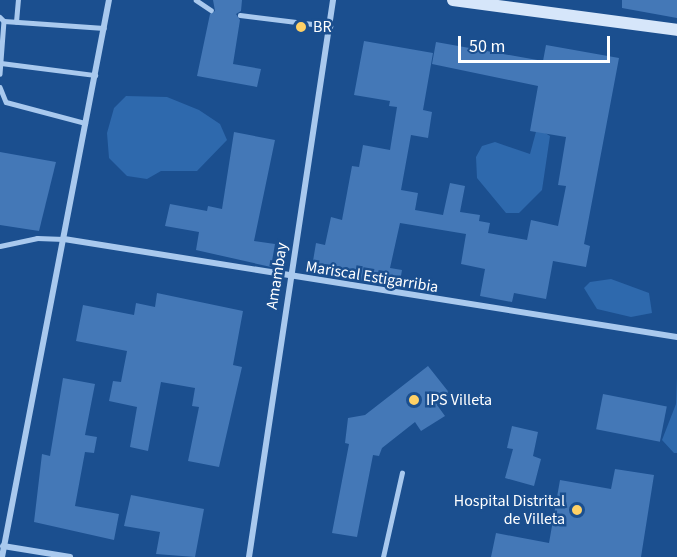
<!DOCTYPE html>
<html>
<head>
<meta charset="utf-8">
<style>
	body { margin:0 }
	#map { position:relative; width:677px; height:557px; overflow:hidden; background:#1b4f8f; font-family:"Source Sans 3",sans-serif }
	div>[style] { position:absolute }
	[style*='--x'] { left:calc(var(--x)*1px); top:calc(var(--y)*1px); width:calc(var(--w)*1px); rotate:calc(var(--a)*1deg) }
	.green>* { inset:0; background:#2e69ad }
	.building>* { inset:0; background:#4478b7; transform-origin:0 0 }
	.lane>* { height:4.5px; margin:-2.25px; padding:0 2.25px; transform-origin:2.25px; border-radius:2.25px; background:#a9c9ee }
	.street>* { height:6px; margin:-3px; padding:0 3px; transform-origin:3px; border-radius:3px; background:#a9c9ee }
	.secondary>* { height:12px; margin:-6px; padding:0 6px; transform-origin:6px; border-radius:6px; background:#d6e6fa }
	.dots>* { width:16px; height:16px; translate:-50% -50%; box-sizing:border-box; border:3px solid #1b4f8f; border-radius:50% }
	span { translate:-50% -50%; white-space:nowrap; text-align:center; line-height:1.15; -webkit-text-stroke:5px #1b4f8f; paint-order:stroke }
	.poi-label { font-size:16px; color:#fff }
	.left { translate:0 -50%; text-align:left }
	.right { translate:-100% -50%; text-align:right }
	.street-label { font-size:16px; color:#fff }
	.scale { position:absolute; left:458px; top:36px; width:152px; height:27px; box-sizing:border-box; border:3px solid #fff; border-top:0; padding-left:8px; font-size:18px; line-height:21px; white-space:nowrap; color:#fff; -webkit-text-stroke:4px #1b4f8f; paint-order:stroke }
</style>
</head>
<body>
<div id="map">
	<div class="green">
		<i style="clip-path:polygon(126px 96px,167px 97px,199px 110px,220px 124px,227px 140px,197px 171px,161px 171px,147px 179px,127px 176px,109px 158px,107px 133px,114px 108px)"></i>
		<i style="clip-path:polygon(537px 128px,550px 136px,542px 190px,519px 213px,506px 213px,477px 178px,476px 157px,482px 146px,495px 142px,530px 154px)"></i>
		<i style="clip-path:polygon(611px 279px,649px 293px,652px 313px,631px 317px,597px 309px,584px 288px,590px 282px)"></i>
		<i style="clip-path:polygon(677px 377px,677px 453px,674px 453px,662px 440px,676px 404px)"></i>
	</div>
	<div class="building">
		<i style="clip-path:polygon(213px 0,242px 0,241px 11px,236px 14px,240px 20px,233px 64px,261px 69px,257px 87px,197px 76px,210px 14px,215px 11px)"></i>
		<i style="clip-path:polygon(622px 0,677px 0,677px 18px,622px 8px)"></i>
		<i style="clip-path:polygon(364px 41px,433px 53px,423px 110px,432px 112px,428px 138px,411px 135px,401px 190px,418px 193px,415px 210px,443px 215px,450px 183px,465px 186px,460px 212px,480px 215px,479px 221px,490px 223px,488px 233px,527px 240px,531px 220px,558px 226px,566px 186px,558px 185px,566px 137px,530px 131px,538px 86px,432px 64px,436px 42px,543px 61px,546px 45px,619px 58px,584px 244px,590px 246px,586px 267px,553px 261px,546px 299px,514px 293px,512px 302px,480px 296px,485px 269px,461px 264px,466px 234px,400px 223px,390px 268px,402px 270px,399px 287px,311px 273px,316px 243px,325px 245px,331px 217px,342px 220px,352px 166px,359px 167px,363px 145px,390px 150px,397px 107px,389px 106px,390px 101px,354px 95px)"></i>
		<i style="clip-path:polygon(234px 132px,275px 140px,254px 241px,275px 244px,271px 267px,196px 250px,199px 232px,165px 226px,170px 204px,207px 211px,208px 206px,222px 209px)"></i>
		<i style="clip-path:polygon(0 152px,56px 162px,39px 231px,0 225px)"></i>
		<i style="clip-path:polygon(157px 293px,243px 311px,233px 365px,242px 367px,219px 467px,188px 461px,199px 407px,192px 406px,195px 388px,161px 382px,148px 451px,130px 447px,137px 407px,109px 401px,113px 381px,121px 382px,127px 351px,76px 341px,83px 305px,134px 315px,136px 303px,155px 307px)"></i>
		<i style="clip-path:polygon(428px 366px,451px 395px,437px 405px,445px 416px,421px 431px,415px 422px,382px 448px,379px 456px,373px 455px,357px 537px,332px 533px,349px 444px,345px 443px,348px 418px,365px 415px)"></i>
		<i style="clip-path:polygon(63px 378px,95px 384px,85px 435px,97px 437px,94px 453px,85px 452px,75px 506px,119px 514px,114px 540px,34px 522px,42px 454px,50px 456px)"></i>
		<i style="left:603px;top:394px;width:65px;height:36px;rotate:11deg"></i>
		<i style="clip-path:polygon(512px 426px,538px 432px,533px 456px,541px 459px,534px 486px,505px 478px,513px 449px,507px 448px)"></i>
		<i style="clip-path:polygon(615px 469px,654px 475px,641px 557px,491px 557px,496px 533px,549px 543px,560px 480px,611px 489px)"></i>
		<i style="clip-path:polygon(131px 495px,204px 509px,195px 557px,156px 554px,160px 532px,124px 526px)"></i>
	</div>
	<div class="lane">
		<i style="--x:196;--y:0;--w:18;--a:34"></i>
		<i style="--x:240;--y:15;--w:91;--a:7"></i>
		<i style="--x:0;--y:17;--w:6;--a:45"></i>
		<i style="--x:4;--y:21;--w:53;--a:94.3"></i>
		<i style="--x:4;--y:21;--w:100;--a:4"></i>
		<i style="--x:16;--y:22;--w:22;--a:-85"></i>
		<i style="--x:1;--y:63;--w:95;--a:7.3"></i>
		<i style="--x:0;--y:87;--w:16;--a:68"></i>
		<i style="--x:6;--y:102;--w:82;--a:14.9"></i>
		<i style="--x:0;--y:246;--w:38;--a:-12"></i>
		<i style="--x:37;--y:238;--w:27;--a:2"></i>
		<i style="--x:383;--y:557;--w:86;--a:-77.3"></i>
	</div>
	<div class="street">
		<i style="--x:64;--y:239;--w:621;--a:9.08"></i>
		<i style="--x:3;--y:546;--w:68;--a:9.3"></i>
		<i style="--x:2;--y:557;--w:567;--a:-79.13"></i>
		<i style="--x:249;--y:557;--w:563;--a:-81.42"></i>
	</div>
	<div class="secondary">
		<i style="--x:453;--y:0;--w:226;--a:7.6"></i>
	</div>
	<div class="dots">
		<i style="left:301px;top:27px;background:#ffd166"></i>
		<i style="left:414px;top:400px;background:#ffd166"></i>
		<i style="left:577px;top:510px;background:#ffd166"></i>
	</div>
	<div class="poi-label">
		<span class="left" style="left:313px;top:27px">BR</span>
		<span class="left" style="left:426px;top:400px">IPS Villeta</span>
		<span class="right" style="left:565px;top:510px">Hospital Distrital<br>de Villeta</span>
	</div>
	<div class="street-label">
		<span style="left:277px;top:276px;rotate:-81deg">Amambay</span>
		<span style="left:372px;top:277px;rotate:9deg">Mariscal Estigarribia</span>
	</div>
	<div class="scale">50 m</div>
</div>
</body>
</html>
